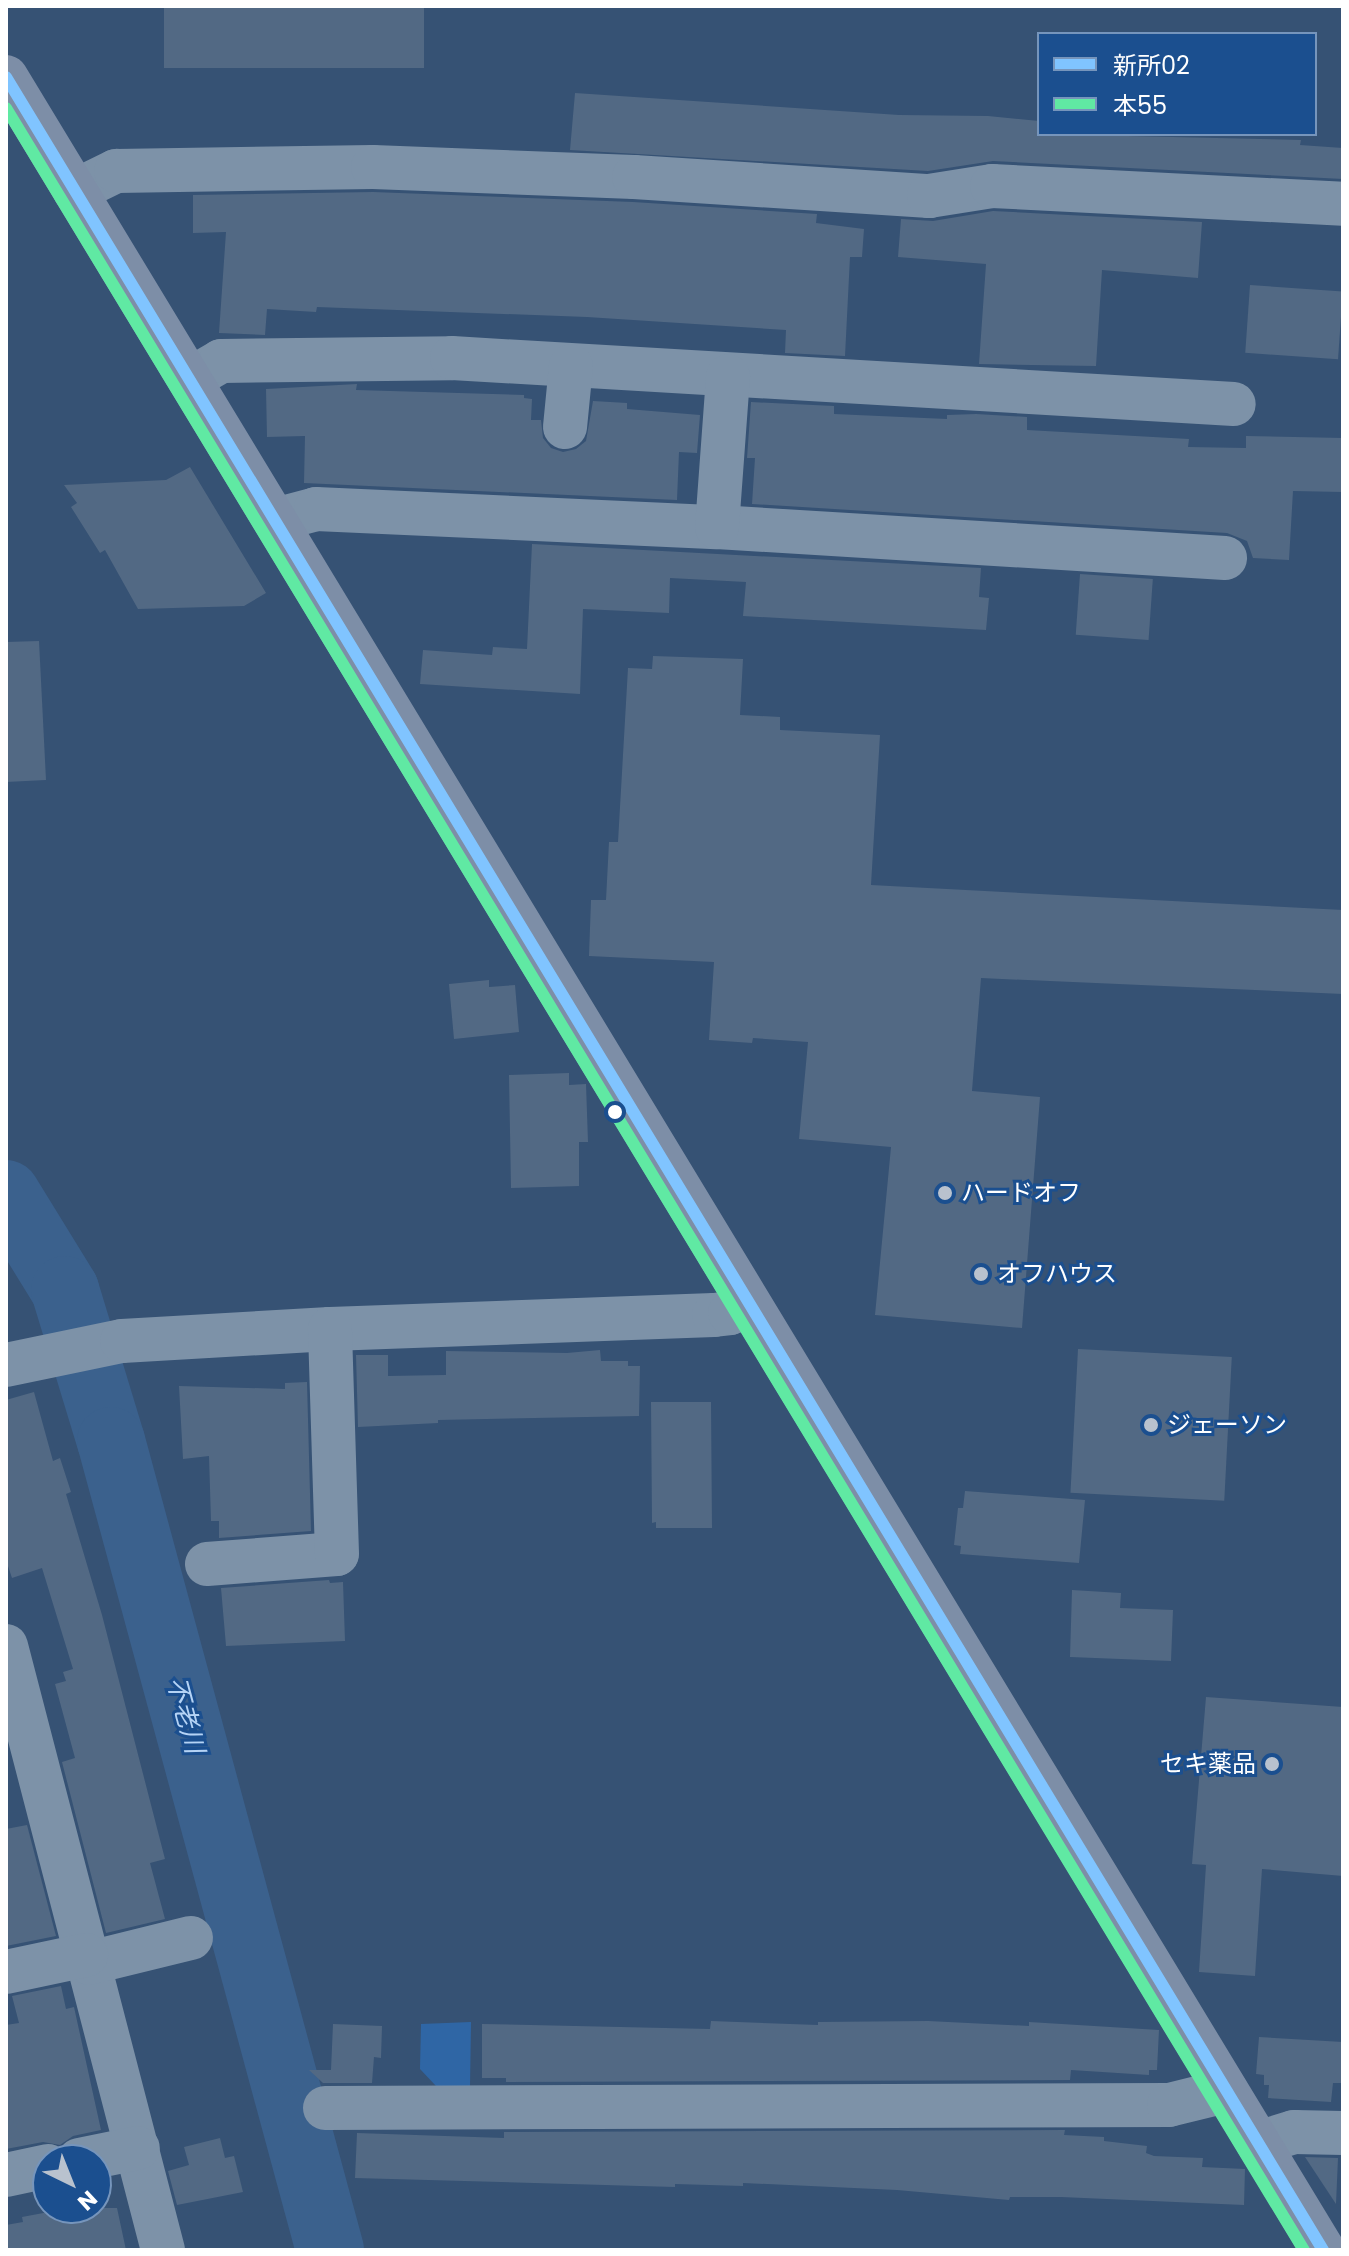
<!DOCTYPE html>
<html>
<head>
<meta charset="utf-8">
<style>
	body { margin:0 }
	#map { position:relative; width:1349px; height:2256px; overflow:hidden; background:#365274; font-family:Poppins,"Noto Sans JP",sans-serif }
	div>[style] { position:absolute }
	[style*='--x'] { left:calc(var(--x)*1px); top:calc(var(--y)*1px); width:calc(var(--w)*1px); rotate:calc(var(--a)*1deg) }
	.green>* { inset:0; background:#2f66a5 }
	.river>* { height:68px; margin:-34px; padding:0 34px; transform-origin:34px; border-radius:34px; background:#3b618d }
	.building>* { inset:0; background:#526984; transform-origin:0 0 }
	.minor>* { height:44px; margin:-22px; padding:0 22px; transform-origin:22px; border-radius:22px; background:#7d92a8 }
	.major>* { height:44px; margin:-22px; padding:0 22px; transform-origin:22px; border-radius:22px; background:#7d8ea7 }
	.bus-1>* { height:12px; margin:-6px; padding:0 6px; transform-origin:6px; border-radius:6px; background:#80c4ff }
	.bus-2>* { height:12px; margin:-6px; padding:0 6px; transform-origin:6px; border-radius:6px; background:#60e9a3 }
	.dots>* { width:22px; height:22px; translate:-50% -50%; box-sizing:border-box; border:4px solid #1b4f8f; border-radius:50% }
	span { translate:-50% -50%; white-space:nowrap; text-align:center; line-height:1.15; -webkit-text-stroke:6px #1b4f8f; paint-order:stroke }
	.poi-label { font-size:24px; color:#fff }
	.left { translate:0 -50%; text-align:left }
	.right { translate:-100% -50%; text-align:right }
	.water-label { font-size:26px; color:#b5d3f5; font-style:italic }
	.frame { position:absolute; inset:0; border:8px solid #fff; pointer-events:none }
	.legend { position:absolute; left:1037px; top:32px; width:280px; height:104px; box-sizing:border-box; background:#1b4f8f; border:2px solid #7695bc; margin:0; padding:10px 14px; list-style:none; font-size:24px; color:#fff }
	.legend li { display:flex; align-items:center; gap:16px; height:40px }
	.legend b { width:40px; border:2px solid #7695bc }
	.north { position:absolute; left:32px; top:2144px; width:80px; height:80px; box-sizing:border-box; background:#1b4f8f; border:2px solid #7695bc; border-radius:50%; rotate:137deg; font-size:22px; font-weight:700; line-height:32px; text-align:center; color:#fff }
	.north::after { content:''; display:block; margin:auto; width:28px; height:36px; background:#b9c2ce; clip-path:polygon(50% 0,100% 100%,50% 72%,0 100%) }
</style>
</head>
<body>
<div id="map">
	<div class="green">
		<i style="clip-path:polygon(471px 2022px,470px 2086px,436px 2086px,420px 2069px,421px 2024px)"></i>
	</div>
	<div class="river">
		<i style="--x:6;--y:1194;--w:113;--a:58.4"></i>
		<i style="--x:65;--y:1290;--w:158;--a:73.1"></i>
		<i style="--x:111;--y:1441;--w:838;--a:74.85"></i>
	</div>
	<div class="building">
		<i style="left:164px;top:6px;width:260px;height:62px"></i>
		<i style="clip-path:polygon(575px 93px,899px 115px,988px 116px,1039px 121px,1039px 134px,1301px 140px,1300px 145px,1343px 148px,1343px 179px,993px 161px,928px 171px,570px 150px)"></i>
		<i style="clip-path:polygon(373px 192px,633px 202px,817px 214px,816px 223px,864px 229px,862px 257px,850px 257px,845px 356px,785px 353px,786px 330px,587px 317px,317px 307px,316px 312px,267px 309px,265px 335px,219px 333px,226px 232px,193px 233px,193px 195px)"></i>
		<i style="clip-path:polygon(993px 211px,1202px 222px,1198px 278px,1102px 270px,1096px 366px,979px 364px,986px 264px,898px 257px,901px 219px,933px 221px)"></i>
		<i style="left:1250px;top:285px;width:93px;height:68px;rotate:4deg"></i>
		<i style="clip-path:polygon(357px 384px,356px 390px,524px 395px,524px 398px,532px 399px,531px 420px,541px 420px,543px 438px,551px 448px,563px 452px,576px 449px,586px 441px,593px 401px,627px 403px,627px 409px,700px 415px,697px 453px,679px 452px,677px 500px,304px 483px,305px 436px,267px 437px,266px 389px)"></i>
		<i style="clip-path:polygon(751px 402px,834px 406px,834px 414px,947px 419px,947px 415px,976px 414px,1027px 417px,1027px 430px,1189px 439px,1188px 447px,1246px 448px,1246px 436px,1343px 438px,1343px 492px,1293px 491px,1289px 560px,1253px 558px,1247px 541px,1227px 533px,752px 504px,755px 458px,747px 458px)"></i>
		<i style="clip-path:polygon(190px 467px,266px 593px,244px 606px,138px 609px,105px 550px,100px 553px,71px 507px,77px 503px,64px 485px,166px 480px)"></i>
		<i style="clip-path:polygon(532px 544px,981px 568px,979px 597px,989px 598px,986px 630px,743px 616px,746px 582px,670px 578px,669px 613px,583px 609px,580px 694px,420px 684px,423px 650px,492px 655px,493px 647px,527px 649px)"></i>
		<i style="left:1080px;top:574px;width:73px;height:61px;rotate:4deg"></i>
		<i style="clip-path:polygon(39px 641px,46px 780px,6px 782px,6px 642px)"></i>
		<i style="clip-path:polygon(653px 656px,743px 659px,740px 715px,780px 717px,780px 730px,880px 735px,871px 885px,1343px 910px,1343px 994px,981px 978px,972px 1091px,1040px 1097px,1022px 1328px,875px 1315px,891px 1147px,799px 1139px,808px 1042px,753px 1038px,752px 1043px,709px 1040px,714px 962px,589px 956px,591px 900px,606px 900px,609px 842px,618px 842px,628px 668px,652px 669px)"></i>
		<i style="clip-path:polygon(489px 980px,489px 987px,515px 985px,519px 1032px,454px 1039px,449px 984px)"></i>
		<i style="clip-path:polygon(569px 1073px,569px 1085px,586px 1084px,588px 1142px,579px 1142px,579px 1186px,511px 1188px,509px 1075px)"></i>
		<i style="left:1078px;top:1349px;width:154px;height:144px;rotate:3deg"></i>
		<i style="clip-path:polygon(600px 1350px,601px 1361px,628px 1361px,628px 1366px,640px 1366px,639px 1416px,438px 1420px,438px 1423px,358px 1427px,356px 1355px,388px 1355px,388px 1376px,446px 1375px,446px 1351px,567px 1353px)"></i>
		<i style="clip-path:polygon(307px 1382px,311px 1531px,219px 1538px,219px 1521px,211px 1521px,209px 1456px,183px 1459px,179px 1386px,285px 1389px,285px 1383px)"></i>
		<i style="clip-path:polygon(34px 1392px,53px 1461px,60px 1458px,71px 1492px,66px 1494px,102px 1615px,165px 1859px,150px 1863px,165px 1919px,106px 1933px,62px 1762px,75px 1758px,55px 1684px,66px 1681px,63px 1672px,73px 1669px,42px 1568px,12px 1578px,6px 1560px,6px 1400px)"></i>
		<i style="clip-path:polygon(651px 1402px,711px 1402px,712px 1528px,656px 1528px,656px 1522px,652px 1523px)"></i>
		<i style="clip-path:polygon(965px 1491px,1085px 1500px,1079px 1563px,960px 1554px,961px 1546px,954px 1545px,958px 1508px,963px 1508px)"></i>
		<i style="clip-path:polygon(329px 1580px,330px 1583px,343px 1582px,345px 1641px,226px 1646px,221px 1588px)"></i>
		<i style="clip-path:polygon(1072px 1590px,1121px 1593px,1120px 1608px,1173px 1610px,1171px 1661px,1070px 1657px)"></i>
		<i style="clip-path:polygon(1206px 1697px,1343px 1707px,1343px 1876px,1262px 1869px,1255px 1976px,1199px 1972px,1206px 1865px,1192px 1864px)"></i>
		<i style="clip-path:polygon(27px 1825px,56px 1936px,6px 1946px,6px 1829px)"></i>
		<i style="clip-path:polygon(61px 1986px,66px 2009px,74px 2007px,101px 2130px,73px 2136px,60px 2145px,43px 2142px,6px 2149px,6px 2025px,19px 2023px,12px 1996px)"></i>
		<i style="clip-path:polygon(711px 2021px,818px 2025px,818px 2022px,928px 2021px,1029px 2026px,1029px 2022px,1159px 2030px,1157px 2070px,1149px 2070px,1149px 2075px,1071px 2070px,1070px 2080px,506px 2082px,506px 2078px,482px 2078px,482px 2024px,710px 2029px)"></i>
		<i style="clip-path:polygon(333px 2024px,382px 2026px,381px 2058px,374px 2057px,372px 2083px,323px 2083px,309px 2070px,331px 2070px)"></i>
		<i style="clip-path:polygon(1259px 2037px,1343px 2042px,1343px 2083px,1333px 2083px,1331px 2102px,1268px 2098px,1269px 2085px,1264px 2085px,1264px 2075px,1256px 2074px)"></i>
		<i style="clip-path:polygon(1065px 2130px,1064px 2135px,1104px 2137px,1104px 2141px,1147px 2146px,1146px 2153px,1154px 2156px,1203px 2158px,1202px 2167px,1245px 2169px,1244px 2205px,1061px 2197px,1010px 2197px,1009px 2200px,897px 2190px,743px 2183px,743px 2186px,675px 2184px,675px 2187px,355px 2178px,357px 2133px,504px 2138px,504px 2132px)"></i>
		<i style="clip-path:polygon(220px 2138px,225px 2158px,234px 2156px,243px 2192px,177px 2205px,168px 2171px,189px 2165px,184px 2147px)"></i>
		<i style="clip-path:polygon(1305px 2157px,1338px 2158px,1336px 2204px)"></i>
		<i style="clip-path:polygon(70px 2208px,117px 2208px,126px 2250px,6px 2250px,6px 2225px,23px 2222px,22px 2217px)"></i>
	</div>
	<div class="minor">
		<i style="--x:75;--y:191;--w:46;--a:-26"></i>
		<i style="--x:116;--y:171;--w:257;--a:-0.9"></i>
		<i style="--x:373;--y:167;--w:261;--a:2.2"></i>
		<i style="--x:634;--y:177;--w:296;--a:3.7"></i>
		<i style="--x:929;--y:196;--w:64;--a:-9"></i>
		<i style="--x:992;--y:186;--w:351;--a:2.9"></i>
		<i style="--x:190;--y:379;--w:36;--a:-30"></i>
		<i style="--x:221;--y:361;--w:231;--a:-0.7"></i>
		<i style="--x:452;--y:358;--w:783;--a:3.37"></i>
		<i style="--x:565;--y:427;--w:61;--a:-84.4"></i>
		<i style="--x:275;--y:520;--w:42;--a:-15"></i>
		<i style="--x:316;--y:509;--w:401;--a:2.6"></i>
		<i style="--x:717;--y:527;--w:509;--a:3.49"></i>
		<i style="--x:717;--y:527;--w:151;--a:-85.8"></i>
		<i style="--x:6;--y:1365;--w:118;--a:-11.7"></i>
		<i style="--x:122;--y:1341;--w:208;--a:-3.3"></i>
		<i style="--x:330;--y:1329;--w:384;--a:-2.1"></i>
		<i style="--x:714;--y:1315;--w:16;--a:-7"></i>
		<i style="--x:730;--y:1313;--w:21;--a:-25"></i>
		<i style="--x:207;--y:1564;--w:130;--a:-4.4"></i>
		<i style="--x:337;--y:1554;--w:225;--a:-91.8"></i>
		<i style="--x:6;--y:1646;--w:624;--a:75.43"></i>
		<i style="--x:89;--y:1963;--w:105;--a:-13.8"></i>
		<i style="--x:6;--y:1972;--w:82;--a:-12"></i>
		<i style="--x:325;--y:2108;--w:844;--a:-0.2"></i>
		<i style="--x:1169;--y:2105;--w:59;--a:-13.8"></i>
		<i style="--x:1258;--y:2143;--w:38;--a:-17"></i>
		<i style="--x:1294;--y:2132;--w:49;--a:1.2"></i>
		<i style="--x:79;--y:2160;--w:60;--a:-11.5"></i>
		<i style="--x:6;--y:2175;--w:43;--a:-12.1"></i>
	</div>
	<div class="major">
		<i style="--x:6;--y:77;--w:2541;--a:58.78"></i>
	</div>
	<div class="bus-1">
		<i style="--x:6;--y:77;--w:2541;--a:58.78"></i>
	</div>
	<div class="bus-2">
		<i style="--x:6;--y:108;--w:2505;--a:58.79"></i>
	</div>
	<div class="dots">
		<i style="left:615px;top:1112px;background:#fff"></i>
		<i style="left:945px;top:1193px;background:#b9c2ce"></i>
		<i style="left:981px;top:1274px;background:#b9c2ce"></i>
		<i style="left:1151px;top:1425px;background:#b9c2ce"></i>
		<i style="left:1272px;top:1764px;background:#b9c2ce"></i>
	</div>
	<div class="poi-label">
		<span class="left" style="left:961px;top:1193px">ハードオフ</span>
		<span class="left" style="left:997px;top:1274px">オフハウス</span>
		<span class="left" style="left:1167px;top:1425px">ジェーソン</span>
		<span class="right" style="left:1256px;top:1764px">セキ薬品</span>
	</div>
	<div class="water-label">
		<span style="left:185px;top:1715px;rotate:75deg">不老川</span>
	</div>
	<div class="frame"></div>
	<ul class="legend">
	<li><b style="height:10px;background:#80c4ff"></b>新所02</li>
	<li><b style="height:10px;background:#60e9a3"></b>本55</li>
	</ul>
	<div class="north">N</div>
</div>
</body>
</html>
